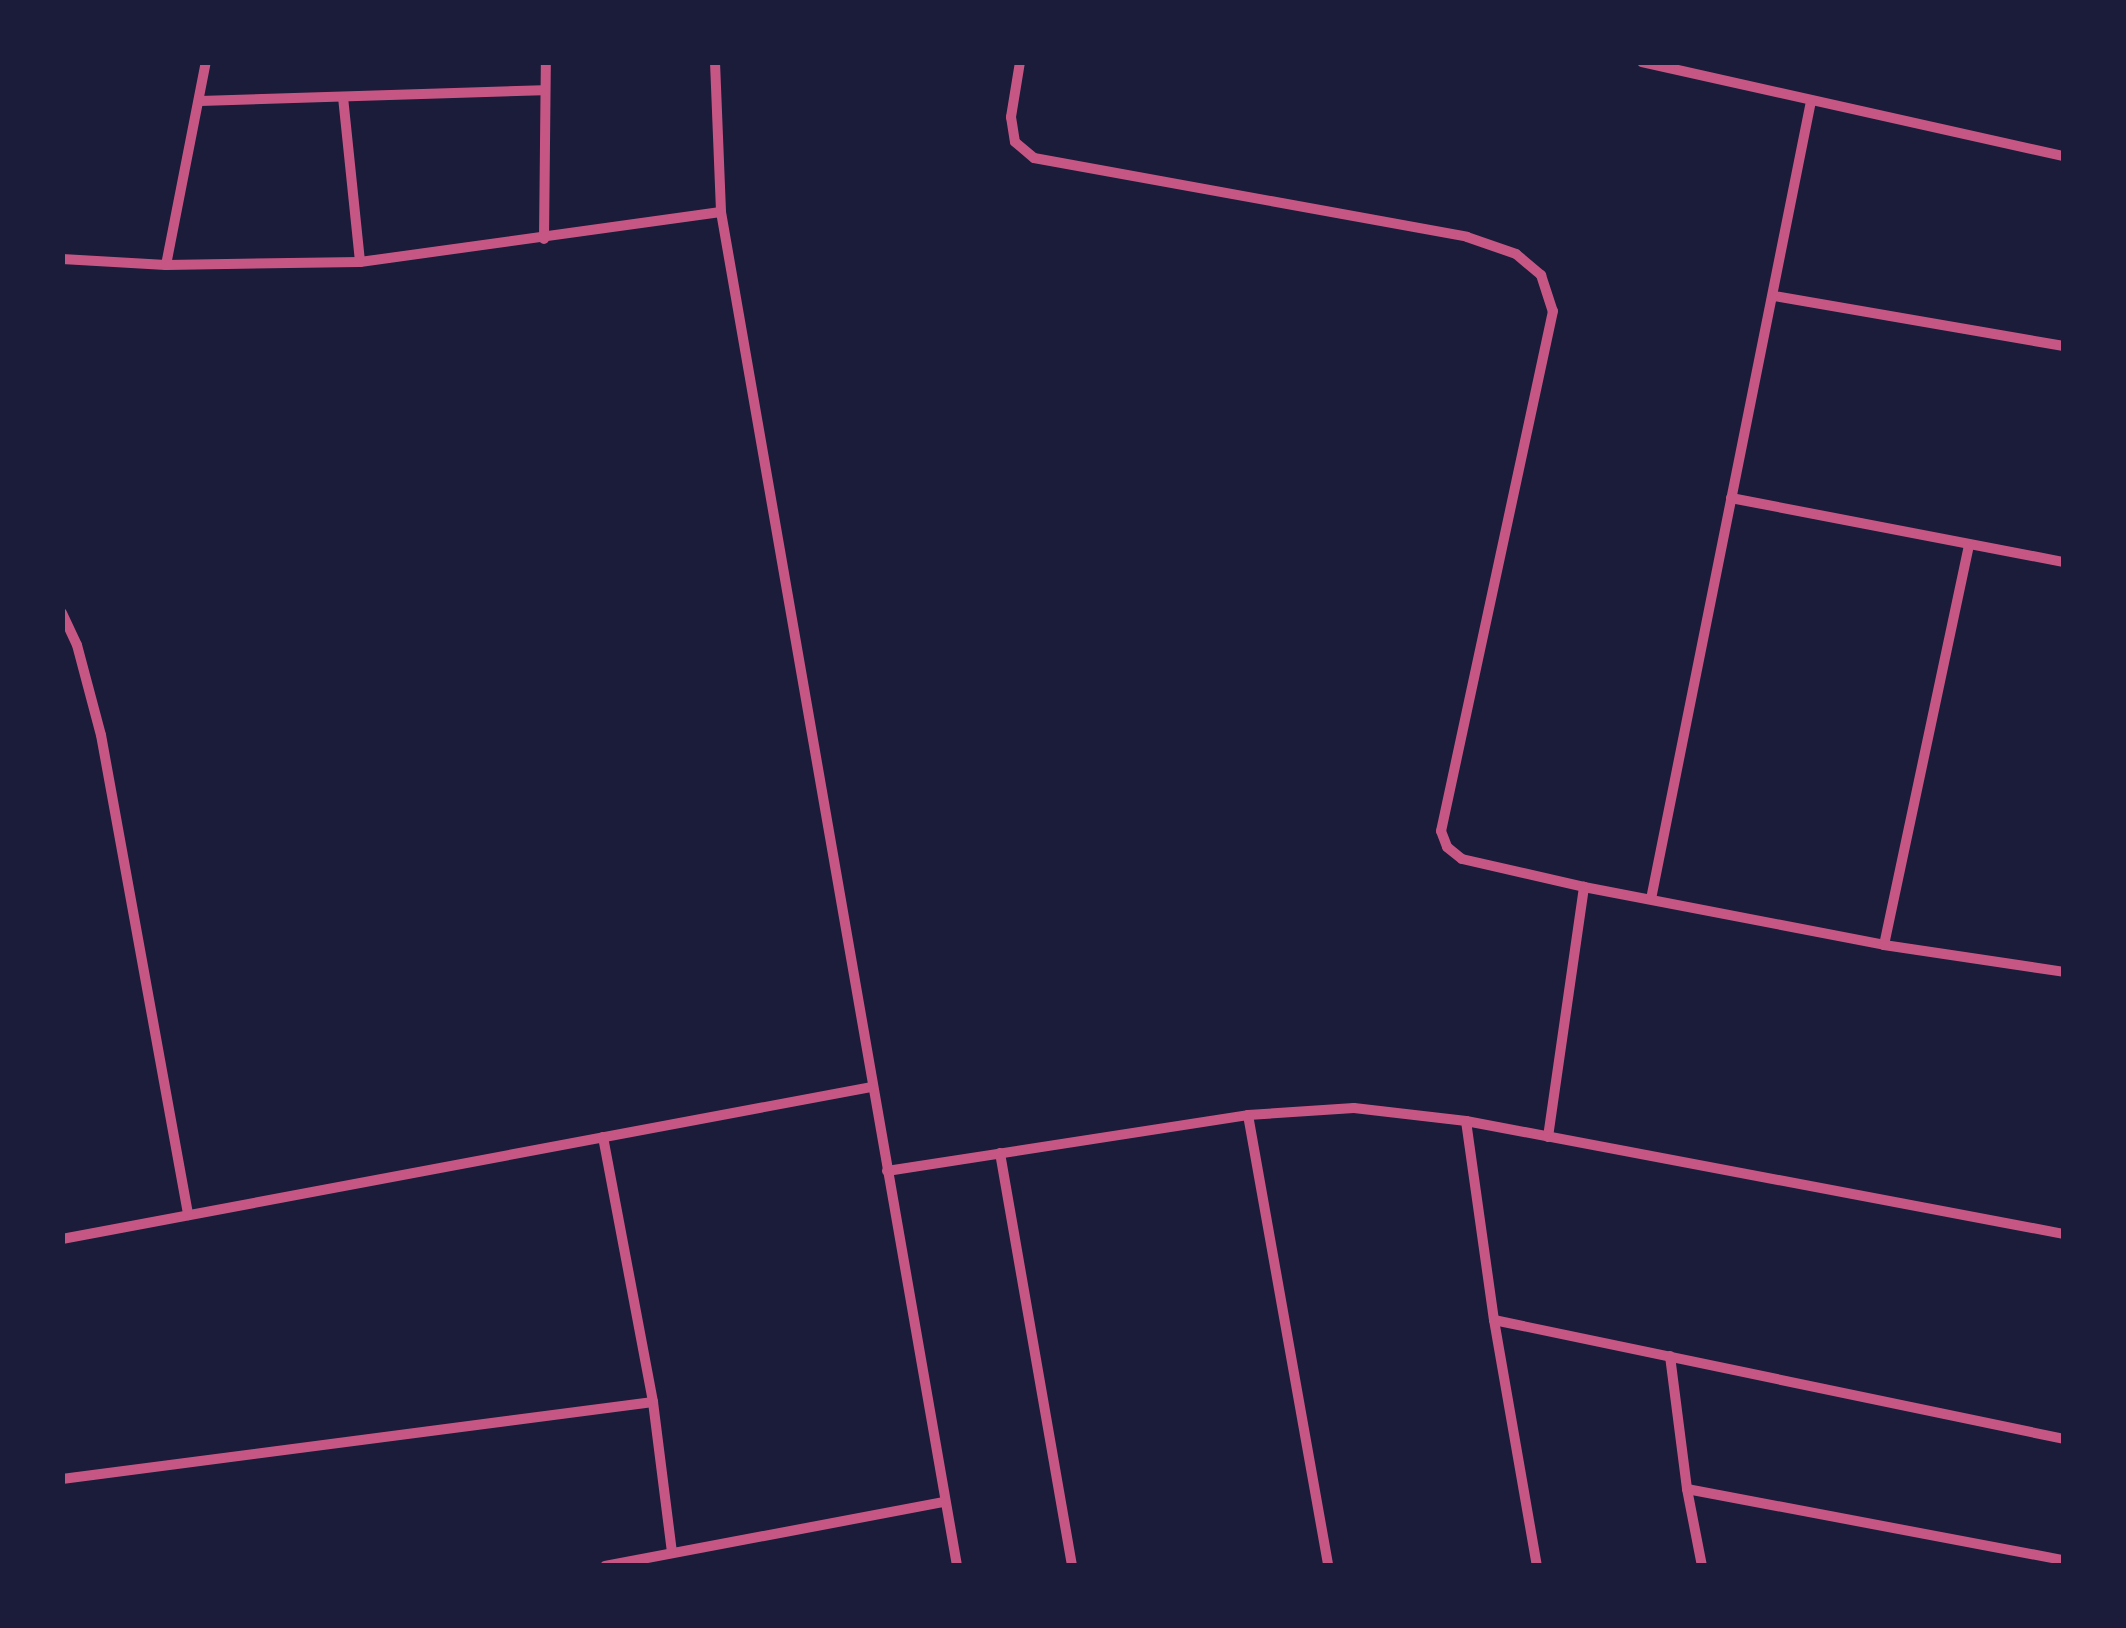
<!DOCTYPE html>
<html>
<head>
<meta charset="utf-8">
<style>
	body { margin:0 }
	#map { position:relative; width:2126px; height:1628px; overflow:hidden; background:#1b1b3a; font-family:"PT Sans Narrow",sans-serif }
	div>[style] { position:absolute }
	[style*='--x'] { left:calc(var(--x)*1px); top:calc(var(--y)*1px); width:calc(var(--w)*1px); rotate:calc(var(--a)*1deg) }
	.minor>* { height:10px; margin:-5px; padding:0 5px; transform-origin:5px; border-radius:5px; background:#c65784 }
	span { translate:-50% -50%; white-space:nowrap; text-align:center; line-height:1.15; -webkit-text-stroke:10px #1b1b3a; paint-order:stroke }
	.frame { position:absolute; inset:0; border:65px solid #1b1b3a; pointer-events:none }
</style>
</head>
<body>
<div id="map">
	<div class="minor">
		<i style="--x:715;--y:62;--w:150;--a:87.7"></i>
		<i style="--x:721;--y:212;--w:1374;--a:80.11"></i>
		<i style="--x:1020;--y:62;--w:56;--a:99.3"></i>
		<i style="--x:1011;--y:117;--w:25;--a:81"></i>
		<i style="--x:1015;--y:142;--w:25;--a:40"></i>
		<i style="--x:1034;--y:158;--w:440;--a:10.3"></i>
		<i style="--x:1467;--y:237;--w:52;--a:19.1"></i>
		<i style="--x:1516;--y:254;--w:33;--a:40"></i>
		<i style="--x:1541;--y:275;--w:38;--a:72"></i>
		<i style="--x:1553;--y:311;--w:532;--a:102.15"></i>
		<i style="--x:1441;--y:831;--w:17;--a:69"></i>
		<i style="--x:1447;--y:847;--w:19;--a:39"></i>
		<i style="--x:1462;--y:859;--w:125;--a:12.9"></i>
		<i style="--x:1584;--y:887;--w:306;--a:10.9"></i>
		<i style="--x:1884;--y:945;--w:182;--a:8.5"></i>
		<i style="--x:1642;--y:62;--w:432;--a:12.6"></i>
		<i style="--x:343;--y:97;--w:166;--a:84.1"></i>
		<i style="--x:200;--y:101;--w:342;--a:-1.8"></i>
		<i style="--x:544;--y:239;--w:177;--a:-89.4"></i>
		<i style="--x:62;--y:259;--w:104;--a:3.3"></i>
		<i style="--x:166;--y:265;--w:194;--a:-0.9"></i>
		<i style="--x:360;--y:262;--w:364;--a:-7.9"></i>
		<i style="--x:166;--y:265;--w:207;--a:-78.9"></i>
		<i style="--x:1774;--y:296;--w:294;--a:9.8"></i>
		<i style="--x:1731;--y:498;--w:339;--a:10.9"></i>
		<i style="--x:62;--y:613;--w:35;--a:65"></i>
		<i style="--x:77;--y:645;--w:93;--a:75.1"></i>
		<i style="--x:101;--y:735;--w:488;--a:79.7"></i>
		<i style="--x:1651;--y:899;--w:814;--a:-78.66"></i>
		<i style="--x:1884;--y:945;--w:409;--a:-78"></i>
		<i style="--x:1248;--y:1115;--w:458;--a:79.9"></i>
		<i style="--x:1466;--y:1121;--w:201;--a:82"></i>
		<i style="--x:1494;--y:1320;--w:250;--a:80.1"></i>
		<i style="--x:603;--y:1137;--w:270;--a:79.3"></i>
		<i style="--x:653;--y:1402;--w:152;--a:82.8"></i>
		<i style="--x:1548;--y:1137;--w:253;--a:-81.8"></i>
		<i style="--x:1000;--y:1153;--w:419;--a:80.1"></i>
		<i style="--x:887;--y:1171;--w:365;--a:-8.8"></i>
		<i style="--x:1248;--y:1115;--w:106;--a:-3.8"></i>
		<i style="--x:1354;--y:1108;--w:113;--a:6.6"></i>
		<i style="--x:1466;--y:1121;--w:609;--a:10.7"></i>
		<i style="--x:62;--y:1239;--w:823;--a:-10.64"></i>
		<i style="--x:1494;--y:1320;--w:582;--a:11.79"></i>
		<i style="--x:1670;--y:1356;--w:134;--a:82.7"></i>
		<i style="--x:1687;--y:1489;--w:78;--a:79"></i>
		<i style="--x:62;--y:1479;--w:596;--a:-7.42"></i>
		<i style="--x:1687;--y:1489;--w:384;--a:10.7"></i>
		<i style="--x:605;--y:1566;--w:345;--a:-10.7"></i>
	</div>
	<div class="frame"></div>
</div>
</body>
</html>
